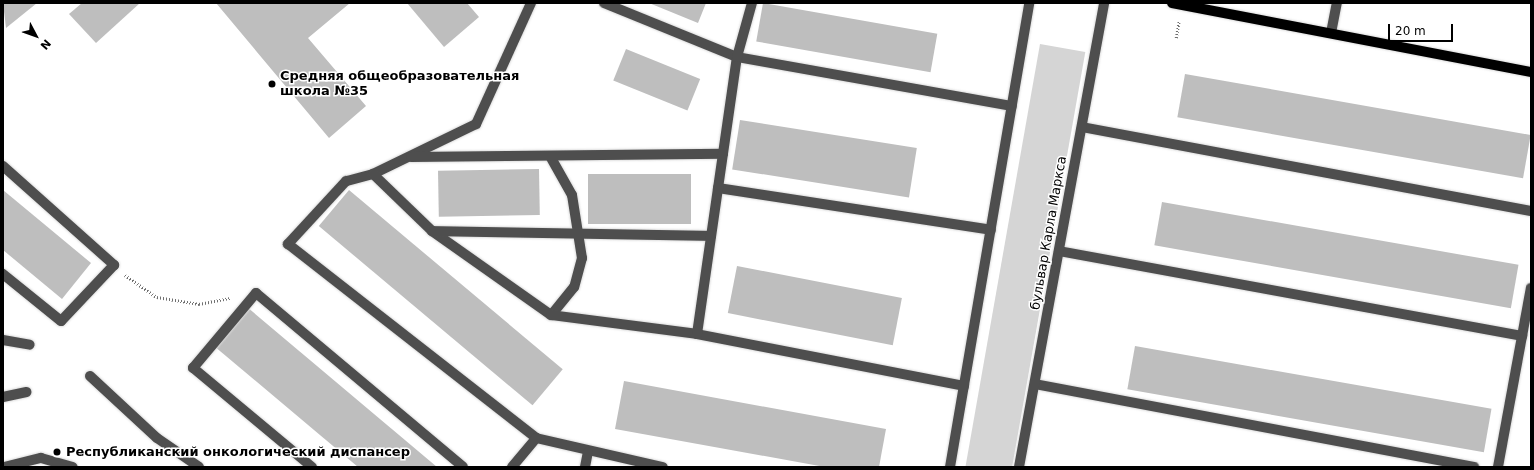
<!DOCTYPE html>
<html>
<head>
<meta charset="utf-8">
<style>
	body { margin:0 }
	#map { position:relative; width:1534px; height:470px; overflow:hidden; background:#fff; font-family:"DejaVu Sans",sans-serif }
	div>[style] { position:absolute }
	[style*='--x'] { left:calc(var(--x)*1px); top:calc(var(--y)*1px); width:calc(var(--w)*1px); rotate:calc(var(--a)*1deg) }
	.green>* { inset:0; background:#d5d5d5; transform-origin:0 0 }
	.building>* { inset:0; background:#bebebe; transform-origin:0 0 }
	.path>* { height:2.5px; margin-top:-1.25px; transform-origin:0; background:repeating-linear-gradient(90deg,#707070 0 1px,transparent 0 3px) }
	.roads { filter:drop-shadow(0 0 1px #dbdbdb) drop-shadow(0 0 1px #dbdbdb) }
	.minor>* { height:10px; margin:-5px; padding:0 5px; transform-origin:5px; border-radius:5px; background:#4e4e4e }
	.major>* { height:10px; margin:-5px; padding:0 5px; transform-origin:5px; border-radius:5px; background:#000 }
	.dots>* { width:11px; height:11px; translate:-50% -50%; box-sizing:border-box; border:2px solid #fff; border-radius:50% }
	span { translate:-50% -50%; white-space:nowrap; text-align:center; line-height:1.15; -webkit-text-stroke:3px #fff; paint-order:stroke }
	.poi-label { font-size:13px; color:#000; font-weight:700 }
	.left { translate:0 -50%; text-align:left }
	.street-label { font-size:13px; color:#000 }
	.frame { position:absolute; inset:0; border:4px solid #000; pointer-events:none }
	.north { position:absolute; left:16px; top:16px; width:40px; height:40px; -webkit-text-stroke:3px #fff; paint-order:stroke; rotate:131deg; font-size:11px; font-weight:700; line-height:16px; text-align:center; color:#000 }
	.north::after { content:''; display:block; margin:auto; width:14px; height:18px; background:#000; clip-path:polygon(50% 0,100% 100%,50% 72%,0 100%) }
	.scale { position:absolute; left:1388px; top:24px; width:65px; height:18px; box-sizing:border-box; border:2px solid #000; border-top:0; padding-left:5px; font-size:12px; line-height:14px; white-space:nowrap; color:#000; -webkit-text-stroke:3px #fff; paint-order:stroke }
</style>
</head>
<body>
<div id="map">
	<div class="green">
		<i style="left:1040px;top:44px;width:46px;height:430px;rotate:10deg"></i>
	</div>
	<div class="building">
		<i style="clip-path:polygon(3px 3px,37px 3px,6px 28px)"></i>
		<i style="clip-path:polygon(82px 3px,140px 3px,96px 43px,69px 14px)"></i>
		<i style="clip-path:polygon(216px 3px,350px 3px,308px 38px,366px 106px,329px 138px)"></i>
		<i style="clip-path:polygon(407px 3px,467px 3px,479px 17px,444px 47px)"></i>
		<i style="clip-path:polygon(649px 3px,706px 3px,698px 23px)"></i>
		<i style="left:763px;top:3px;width:177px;height:39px;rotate:10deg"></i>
		<i style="left:626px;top:49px;width:80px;height:34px;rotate:22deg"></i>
		<i style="left:1185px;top:74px;width:351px;height:44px;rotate:10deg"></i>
		<i style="left:740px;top:120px;width:179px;height:50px;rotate:9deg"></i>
		<i style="left:539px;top:169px;width:46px;height:101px;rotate:89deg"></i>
		<i style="left:691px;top:174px;width:50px;height:103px;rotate:90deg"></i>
		<i style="clip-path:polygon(3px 190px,91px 263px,62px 299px,3px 250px)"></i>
		<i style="left:349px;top:190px;width:279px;height:47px;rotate:40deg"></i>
		<i style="left:1162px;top:202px;width:362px;height:44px;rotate:10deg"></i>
		<i style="left:737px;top:266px;width:168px;height:48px;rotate:11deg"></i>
		<i style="clip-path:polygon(247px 307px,437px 467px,358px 467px,214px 346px)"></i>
		<i style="left:1135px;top:346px;width:362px;height:44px;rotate:10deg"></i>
		<i style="clip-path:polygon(624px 381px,886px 429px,879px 467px,825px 467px,615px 429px)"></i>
	</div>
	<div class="path">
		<i style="--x:1176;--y:38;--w:17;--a:-80"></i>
		<i style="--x:125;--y:275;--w:39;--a:35"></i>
		<i style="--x:157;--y:297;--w:43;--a:9.5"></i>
		<i style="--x:199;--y:304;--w:32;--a:-11"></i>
	</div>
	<div class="roads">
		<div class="minor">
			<i style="--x:531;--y:3;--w:133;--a:114.4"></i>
			<i style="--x:476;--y:124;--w:114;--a:154.1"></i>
			<i style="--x:373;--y:174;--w:28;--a:165"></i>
			<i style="--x:346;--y:181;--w:86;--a:132.6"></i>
			<i style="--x:288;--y:244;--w:315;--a:38"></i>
			<i style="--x:536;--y:438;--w:130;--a:12.9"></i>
			<i style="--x:604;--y:3;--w:144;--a:22.1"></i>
			<i style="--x:737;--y:57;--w:279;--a:10.1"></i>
			<i style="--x:1331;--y:33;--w:31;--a:-79"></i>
			<i style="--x:1082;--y:127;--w:457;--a:10.6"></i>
			<i style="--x:550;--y:156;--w:45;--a:60.6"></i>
			<i style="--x:572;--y:195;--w:64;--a:81"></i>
			<i style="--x:582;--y:258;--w:30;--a:105"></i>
			<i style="--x:574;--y:287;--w:36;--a:129"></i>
			<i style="--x:411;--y:157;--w:312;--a:-0.6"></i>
			<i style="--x:3;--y:166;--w:149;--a:41.7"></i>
			<i style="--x:114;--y:265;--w:77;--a:133.4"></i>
			<i style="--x:61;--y:321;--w:75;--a:-141"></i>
			<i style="--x:373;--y:174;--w:82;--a:44"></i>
			<i style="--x:432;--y:231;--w:146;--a:35.2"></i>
			<i style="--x:551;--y:315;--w:147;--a:7.4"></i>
			<i style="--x:697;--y:334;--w:272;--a:11"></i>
			<i style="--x:718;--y:188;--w:276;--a:8.7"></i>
			<i style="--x:432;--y:231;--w:279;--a:1"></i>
			<i style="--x:1059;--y:251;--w:471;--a:10.4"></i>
			<i style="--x:697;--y:334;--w:280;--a:-81.8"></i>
			<i style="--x:737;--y:57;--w:56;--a:-74.5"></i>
			<i style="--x:3;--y:340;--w:27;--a:10"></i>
			<i style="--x:90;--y:376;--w:91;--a:42.8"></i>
			<i style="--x:157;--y:438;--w:51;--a:34.6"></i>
			<i style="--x:1035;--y:384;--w:447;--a:10.7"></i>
			<i style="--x:3;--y:397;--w:24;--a:-12"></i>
			<i style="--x:4;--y:467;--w:38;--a:-14"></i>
			<i style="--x:41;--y:458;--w:33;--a:16"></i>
			<i style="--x:312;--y:467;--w:155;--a:-140.2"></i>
			<i style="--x:193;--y:368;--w:98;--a:-50"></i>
			<i style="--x:256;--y:293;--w:270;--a:40"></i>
			<i style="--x:512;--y:467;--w:38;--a:-50"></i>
			<i style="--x:585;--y:467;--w:15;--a:-79"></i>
			<i style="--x:950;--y:467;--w:471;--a:-80.3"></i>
			<i style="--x:1019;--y:467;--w:472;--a:-79.6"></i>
			<i style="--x:1498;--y:467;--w:182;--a:-79.6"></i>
		</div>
		<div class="major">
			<i style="--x:1172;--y:3;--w:366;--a:10.9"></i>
		</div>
	</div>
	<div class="dots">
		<i style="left:272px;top:84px;background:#000"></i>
		<i style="left:57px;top:452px;background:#000"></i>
	</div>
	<div class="poi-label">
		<span class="left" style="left:280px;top:84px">Средняя общеобразовательная<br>школа №35</span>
		<span class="left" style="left:66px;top:452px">Республиканский онкологический диспансер</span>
	</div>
	<div class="street-label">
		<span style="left:1049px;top:233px;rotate:-80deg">бульвар Карла Маркса</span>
	</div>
	<div class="frame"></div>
	<div class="north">N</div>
	<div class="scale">20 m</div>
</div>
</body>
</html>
